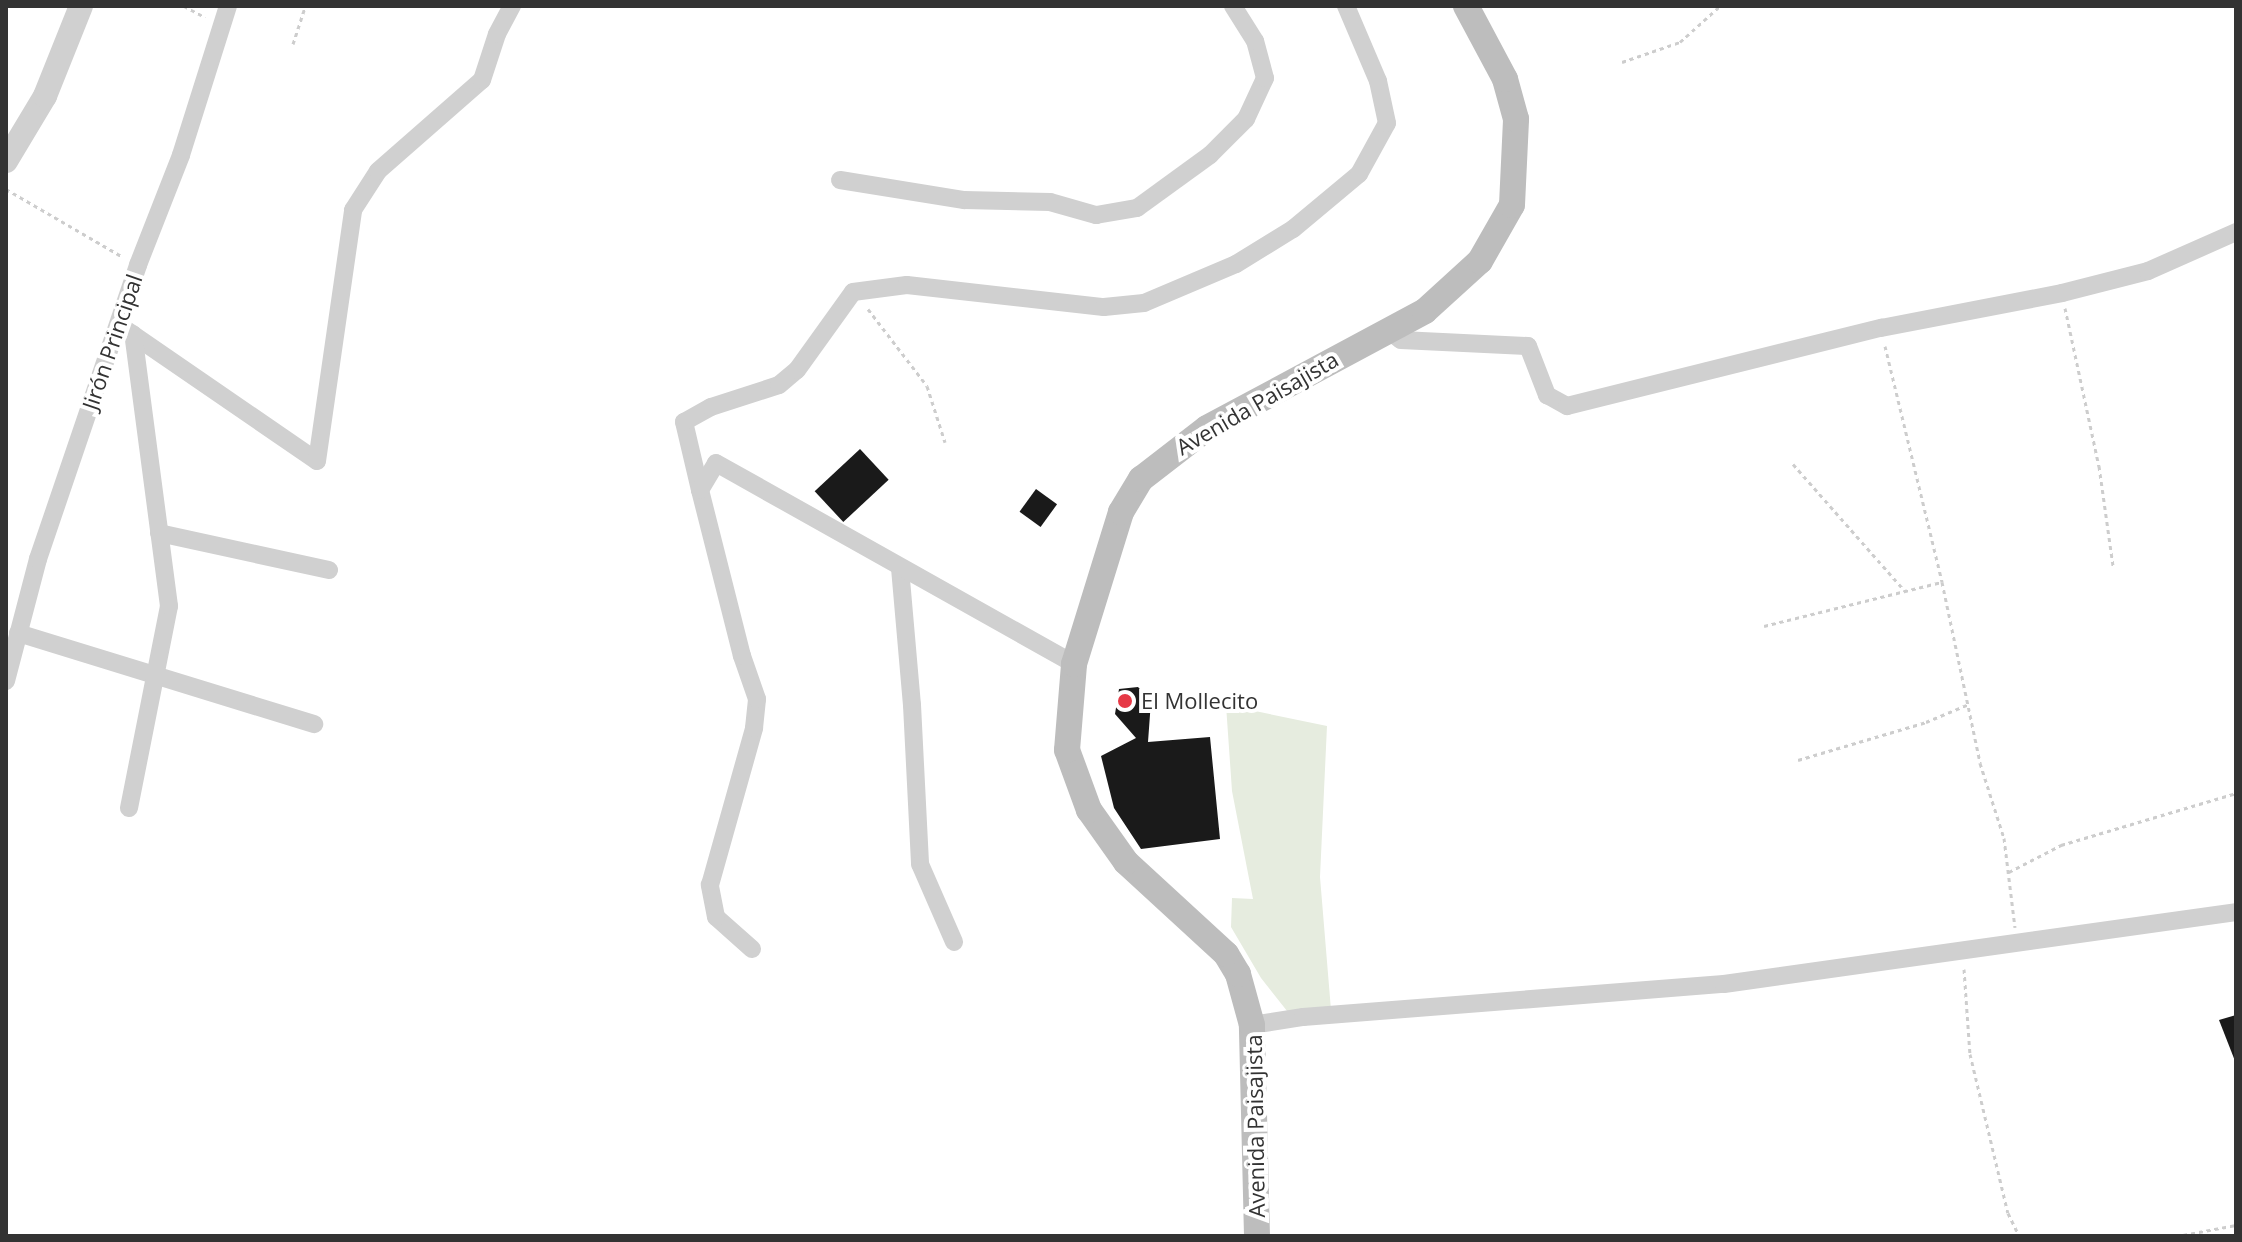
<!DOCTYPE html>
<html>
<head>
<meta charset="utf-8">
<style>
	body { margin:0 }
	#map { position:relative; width:2242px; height:1242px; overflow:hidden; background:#fff; font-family:"Open Sans",sans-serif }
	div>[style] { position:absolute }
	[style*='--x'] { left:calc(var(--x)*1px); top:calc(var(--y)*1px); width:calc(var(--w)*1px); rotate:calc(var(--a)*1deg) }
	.green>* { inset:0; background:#e6ecdf }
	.building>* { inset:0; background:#1a1a1a; transform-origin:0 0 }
	.path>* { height:3px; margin-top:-1.5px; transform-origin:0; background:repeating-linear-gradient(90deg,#cdcdcd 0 4px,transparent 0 8px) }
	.minor>* { height:18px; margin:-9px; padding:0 9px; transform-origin:9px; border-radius:9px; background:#d0d0d0 }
	.tertiary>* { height:24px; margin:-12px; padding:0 12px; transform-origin:12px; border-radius:12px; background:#d0d0d0 }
	.secondary>* { height:26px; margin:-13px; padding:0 13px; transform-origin:13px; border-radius:13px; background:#bdbdbd }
	.dots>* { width:22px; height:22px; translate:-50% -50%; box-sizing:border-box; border:4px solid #fff; border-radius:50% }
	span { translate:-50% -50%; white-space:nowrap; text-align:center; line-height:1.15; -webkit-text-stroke:8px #fff; paint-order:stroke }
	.street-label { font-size:22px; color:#333 }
	.poi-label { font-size:22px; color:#333 }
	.left { translate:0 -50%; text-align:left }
	.frame { position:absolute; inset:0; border:8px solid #333; pointer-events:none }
</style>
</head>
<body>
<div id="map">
	<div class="green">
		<i style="clip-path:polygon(1226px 705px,1327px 726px,1320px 877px,1331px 1010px,1291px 1016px,1261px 978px,1231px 927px,1232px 898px,1253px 899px,1232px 791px)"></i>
	</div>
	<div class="building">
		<i style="left:860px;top:449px;width:42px;height:62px;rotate:47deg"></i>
		<i style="left:1036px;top:489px;width:26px;height:28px;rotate:36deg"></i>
		<i style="clip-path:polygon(1138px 687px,1151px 701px,1148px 742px,1210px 737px,1220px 839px,1141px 849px,1114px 808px,1101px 756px,1136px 738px,1115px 714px,1119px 689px)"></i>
		<i style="clip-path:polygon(2236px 1015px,2236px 1060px,2235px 1061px,2219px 1020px)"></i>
	</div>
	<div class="path">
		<i style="--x:184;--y:6;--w:24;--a:28"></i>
		<i style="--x:293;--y:44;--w:40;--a:-72"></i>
		<i style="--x:1622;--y:62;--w:61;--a:-19"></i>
		<i style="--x:1680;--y:42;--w:54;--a:-42"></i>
		<i style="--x:6;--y:189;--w:133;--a:30.2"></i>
		<i style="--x:2065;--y:308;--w:162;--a:77.9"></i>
		<i style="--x:2099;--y:466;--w:101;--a:82"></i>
		<i style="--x:868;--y:309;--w:97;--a:52.5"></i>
		<i style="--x:927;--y:386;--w:59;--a:72.2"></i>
		<i style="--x:1885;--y:346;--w:243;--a:76.4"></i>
		<i style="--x:1942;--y:582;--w:185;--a:78.1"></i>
		<i style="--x:1980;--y:763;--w:79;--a:72.3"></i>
		<i style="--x:2004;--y:838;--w:90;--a:83"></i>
		<i style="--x:1793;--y:464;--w:169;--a:48.6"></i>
		<i style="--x:1764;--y:626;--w:183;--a:-13.9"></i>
		<i style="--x:1798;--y:760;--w:134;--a:-16.5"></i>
		<i style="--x:1926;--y:722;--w:47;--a:-22.7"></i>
		<i style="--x:2009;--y:872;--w:59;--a:-27.4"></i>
		<i style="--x:2061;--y:845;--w:183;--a:-16.5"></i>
		<i style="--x:1964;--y:969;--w:85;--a:86"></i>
		<i style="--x:1970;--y:1054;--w:163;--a:76.6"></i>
		<i style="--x:2008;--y:1213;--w:25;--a:64"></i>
		<i style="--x:2054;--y:1236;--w:129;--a:-0.4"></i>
		<i style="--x:2183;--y:1235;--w:54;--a:-10.7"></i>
	</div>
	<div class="minor">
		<i style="--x:840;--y:180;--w:126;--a:9.2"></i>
		<i style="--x:964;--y:200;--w:86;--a:1.3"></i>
		<i style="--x:1050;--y:202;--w:48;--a:15.8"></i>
		<i style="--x:1096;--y:215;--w:42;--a:-9.7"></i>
		<i style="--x:1137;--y:208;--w:90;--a:-36"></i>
		<i style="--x:1210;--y:155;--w:51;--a:-45"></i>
		<i style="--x:1246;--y:119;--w:45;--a:-65.1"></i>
		<i style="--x:1265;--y:78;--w:38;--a:-105"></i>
		<i style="--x:1255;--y:41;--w:41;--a:-122.2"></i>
		<i style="--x:119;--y:325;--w:240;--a:34.5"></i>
		<i style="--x:317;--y:461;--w:254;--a:-81.8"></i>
		<i style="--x:353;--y:210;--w:46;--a:-57.3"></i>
		<i style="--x:378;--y:171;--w:138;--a:-41.2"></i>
		<i style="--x:482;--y:80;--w:48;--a:-71.9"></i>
		<i style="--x:497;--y:34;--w:32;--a:-62"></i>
		<i style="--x:1388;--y:330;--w:16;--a:38"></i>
		<i style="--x:1401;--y:340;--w:127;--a:2.7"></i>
		<i style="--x:1528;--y:346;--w:53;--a:68.8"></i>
		<i style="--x:1547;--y:395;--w:23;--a:29"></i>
		<i style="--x:1567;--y:406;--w:324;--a:-14"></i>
		<i style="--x:1881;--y:328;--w:184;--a:-10.9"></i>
		<i style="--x:2062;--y:293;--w:89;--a:-14.3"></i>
		<i style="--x:2148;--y:271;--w:96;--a:-23.9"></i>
		<i style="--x:700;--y:490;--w:70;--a:-103.2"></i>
		<i style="--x:684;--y:422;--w:31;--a:-29"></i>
		<i style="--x:711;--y:407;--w:71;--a:-17.9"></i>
		<i style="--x:779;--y:385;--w:23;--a:-40"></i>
		<i style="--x:797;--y:370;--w:96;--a:-54.3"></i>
		<i style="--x:853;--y:292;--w:54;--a:-7.4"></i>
		<i style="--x:907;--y:285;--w:198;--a:6.4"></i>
		<i style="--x:1104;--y:307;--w:40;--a:-5.7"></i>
		<i style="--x:1144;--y:303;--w:100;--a:-23"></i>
		<i style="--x:1236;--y:264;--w:67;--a:-31.6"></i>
		<i style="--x:1293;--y:229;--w:86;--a:-39.8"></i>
		<i style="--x:1359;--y:174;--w:58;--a:-61.2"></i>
		<i style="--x:1387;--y:123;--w:43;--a:-102.1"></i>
		<i style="--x:1378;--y:81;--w:82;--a:-113.1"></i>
		<i style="--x:159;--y:533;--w:174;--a:12.3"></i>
		<i style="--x:900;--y:568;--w:138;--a:85"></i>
		<i style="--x:912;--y:705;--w:159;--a:87.1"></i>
		<i style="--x:920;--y:864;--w:85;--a:66.4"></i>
		<i style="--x:18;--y:633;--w:310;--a:17.1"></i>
		<i style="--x:6;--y:681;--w:126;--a:-75.3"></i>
		<i style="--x:38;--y:559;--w:311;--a:-71.2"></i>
		<i style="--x:138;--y:265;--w:118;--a:-68.6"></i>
		<i style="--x:181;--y:155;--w:156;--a:-72.5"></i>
		<i style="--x:129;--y:808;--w:206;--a:-78.8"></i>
		<i style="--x:169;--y:606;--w:274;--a:-97.5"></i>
		<i style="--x:752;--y:949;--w:48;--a:-138.4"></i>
		<i style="--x:716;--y:917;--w:33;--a:-101"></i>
		<i style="--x:710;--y:885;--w:163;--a:-74.3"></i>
		<i style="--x:754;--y:728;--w:29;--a:-84"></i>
		<i style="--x:757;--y:699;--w:46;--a:-109.2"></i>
		<i style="--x:742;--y:656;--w:171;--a:-104.2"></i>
		<i style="--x:700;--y:490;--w:31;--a:-59"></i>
		<i style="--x:716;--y:463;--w:411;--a:29.3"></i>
		<i style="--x:1252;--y:1025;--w:52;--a:-8.9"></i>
		<i style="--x:1303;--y:1017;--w:422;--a:-4.5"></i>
		<i style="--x:1724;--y:984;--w:517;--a:-8"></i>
	</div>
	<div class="tertiary">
		<i style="--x:6;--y:161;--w:76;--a:-59"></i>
		<i style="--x:45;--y:96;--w:97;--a:-68.2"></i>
	</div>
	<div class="secondary">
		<i style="--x:1257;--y:1236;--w:211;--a:-91.4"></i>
		<i style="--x:1252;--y:1025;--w:53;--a:-105.4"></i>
		<i style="--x:1238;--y:974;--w:23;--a:-121"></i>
		<i style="--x:1226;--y:954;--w:136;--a:-137.4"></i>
		<i style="--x:1126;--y:862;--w:64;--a:-125.4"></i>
		<i style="--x:1089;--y:810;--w:64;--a:-110.1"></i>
		<i style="--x:1067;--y:750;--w:86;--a:-85.3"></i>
		<i style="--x:1074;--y:664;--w:159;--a:-72.8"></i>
		<i style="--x:1121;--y:512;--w:39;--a:-59"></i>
		<i style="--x:1141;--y:479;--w:83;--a:-37.7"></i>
		<i style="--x:1207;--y:428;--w:247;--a:-28.2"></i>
		<i style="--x:1425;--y:311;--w:74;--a:-42.3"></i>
		<i style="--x:1480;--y:261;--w:64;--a:-60.3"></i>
		<i style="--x:1512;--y:205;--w:86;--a:-87.3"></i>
		<i style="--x:1516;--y:119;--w:41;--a:-105.4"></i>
		<i style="--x:1505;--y:79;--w:83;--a:-118.1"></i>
	</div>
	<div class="dots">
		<i style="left:1125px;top:701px;background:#e63946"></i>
	</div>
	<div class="street-label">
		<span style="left:112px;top:342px;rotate:-71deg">Jirón Principal</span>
		<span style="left:1257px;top:403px;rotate:-30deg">Avenida Paisajista</span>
		<span style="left:1255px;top:1126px;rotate:-91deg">Avenida Paisajista</span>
	</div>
	<div class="poi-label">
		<span class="left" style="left:1141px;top:701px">El Mollecito</span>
	</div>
	<div class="frame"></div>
</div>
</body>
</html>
